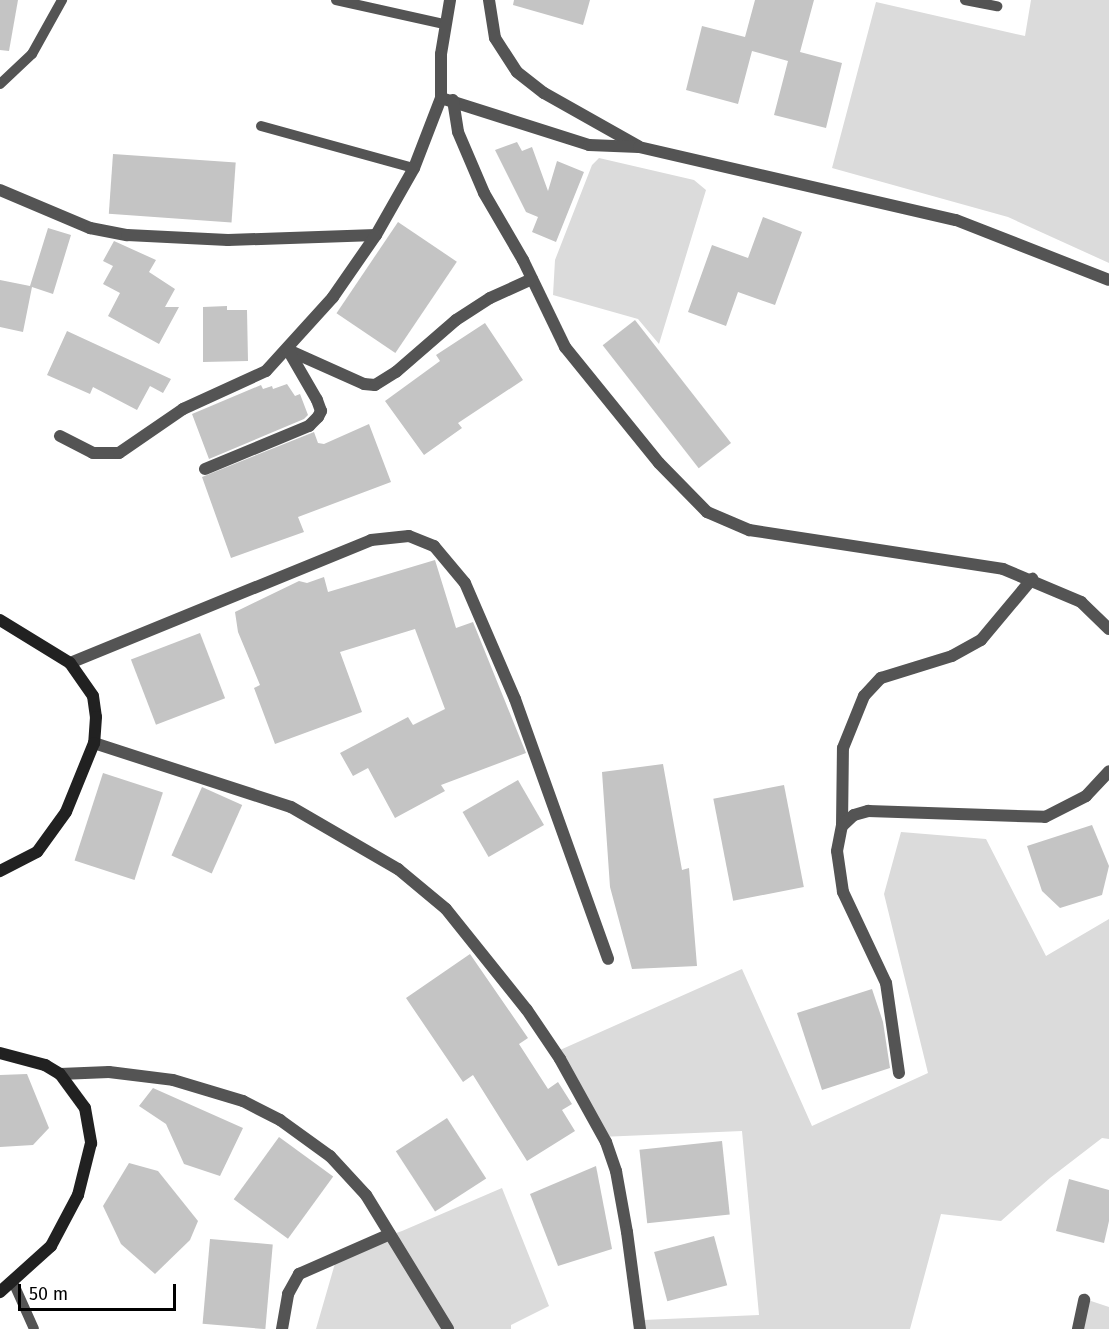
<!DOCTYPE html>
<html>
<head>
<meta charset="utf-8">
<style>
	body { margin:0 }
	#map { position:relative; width:1109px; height:1329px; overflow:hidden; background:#fff; font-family:"Fira Sans",sans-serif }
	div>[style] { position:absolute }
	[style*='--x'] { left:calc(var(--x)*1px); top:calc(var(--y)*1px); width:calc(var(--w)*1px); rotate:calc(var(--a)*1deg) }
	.green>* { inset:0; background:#dbdbdb }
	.building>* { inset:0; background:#c4c4c4; transform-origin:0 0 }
	.lane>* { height:10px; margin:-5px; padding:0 5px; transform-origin:5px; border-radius:5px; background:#545454 }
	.street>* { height:12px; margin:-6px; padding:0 6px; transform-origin:6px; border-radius:6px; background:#545454 }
	.secondary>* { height:12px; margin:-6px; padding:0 6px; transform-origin:6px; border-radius:6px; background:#212121 }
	span { translate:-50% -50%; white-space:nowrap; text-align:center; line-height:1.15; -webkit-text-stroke:4.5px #fff; paint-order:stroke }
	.scale { position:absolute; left:18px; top:1284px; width:158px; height:27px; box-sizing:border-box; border:3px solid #000; border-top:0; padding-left:8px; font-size:18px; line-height:21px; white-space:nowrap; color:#000; -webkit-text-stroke:4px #fff; paint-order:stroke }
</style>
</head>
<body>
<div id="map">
	<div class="green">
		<i style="clip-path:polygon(1031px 0,1109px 0,1109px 263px,1008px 217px,832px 168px,876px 2px,1025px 36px)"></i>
		<i style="clip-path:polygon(599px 158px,694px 180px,706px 190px,659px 344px,638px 319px,553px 295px,555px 260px,592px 165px)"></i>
		<i style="clip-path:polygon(901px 832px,986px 839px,1046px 956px,1109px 919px,1109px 1139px,1102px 1138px,1050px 1178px,1001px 1221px,941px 1214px,910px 1329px,643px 1329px,643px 1320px,759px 1315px,742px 1131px,600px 1137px,551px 1054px,742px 969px,812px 1126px,928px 1073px,884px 894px)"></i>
		<i style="clip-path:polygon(502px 1188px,549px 1306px,511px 1325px,511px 1329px,316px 1329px,338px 1253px,402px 1231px)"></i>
		<i style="clip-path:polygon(1085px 1299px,1109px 1307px,1109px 1329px,1076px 1329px)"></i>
	</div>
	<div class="building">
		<i style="clip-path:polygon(0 0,18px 0,9px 51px,0 50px)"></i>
		<i style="clip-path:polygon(514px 0,590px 0,583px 25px,513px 5px)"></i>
		<i style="clip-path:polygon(755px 0,814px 0,800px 52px,842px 63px,826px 128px,774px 115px,788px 61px,752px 51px,738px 104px,686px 90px,702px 26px,745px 37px)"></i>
		<i style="clip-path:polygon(517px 142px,522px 151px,532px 147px,548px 191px,557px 161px,584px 172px,556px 242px,532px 232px,538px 217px,526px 212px,495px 150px)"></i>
		<i style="left:113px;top:154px;width:123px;height:60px;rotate:4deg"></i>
		<i style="clip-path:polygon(763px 217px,802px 232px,775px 305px,738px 292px,726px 326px,688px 312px,712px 245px,748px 258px)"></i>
		<i style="left:398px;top:222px;width:71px;height:110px;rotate:34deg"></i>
		<i style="clip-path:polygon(48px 228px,71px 235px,53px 294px,32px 287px,23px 332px,0 327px,0 280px,30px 286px)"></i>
		<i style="clip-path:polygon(114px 241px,156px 260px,149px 272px,175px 289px,165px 307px,179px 307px,159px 344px,108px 316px,120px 293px,103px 284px,113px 266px,103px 261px)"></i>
		<i style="clip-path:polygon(227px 306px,227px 310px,247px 310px,248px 361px,203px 362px,203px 307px)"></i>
		<i style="left:635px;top:320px;width:156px;height:41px;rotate:52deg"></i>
		<i style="clip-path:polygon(485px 323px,523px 380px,458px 423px,462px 428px,424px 455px,385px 401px,440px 361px,436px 355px)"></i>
		<i style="clip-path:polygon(67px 331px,171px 379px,163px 393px,150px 386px,137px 410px,93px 387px,90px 394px,47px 375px)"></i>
		<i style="clip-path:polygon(287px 384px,295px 396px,300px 394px,308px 415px,304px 419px,209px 459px,192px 414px,261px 385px,263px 389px,272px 386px,273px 389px)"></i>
		<i style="clip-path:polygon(369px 424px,391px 482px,298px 517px,304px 532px,231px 558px,202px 477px,314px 432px,318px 443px,324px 444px)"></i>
		<i style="clip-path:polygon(435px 560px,456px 628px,473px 622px,526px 753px,441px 785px,445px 791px,395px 818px,368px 768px,353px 776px,340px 753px,408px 717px,413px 725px,445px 709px,415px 629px,340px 652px,362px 712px,275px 744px,254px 688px,260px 685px,238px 632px,235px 612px,299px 581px,307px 583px,324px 577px,328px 592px)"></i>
		<i style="left:200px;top:633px;width:70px;height:74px;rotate:69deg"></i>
		<i style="clip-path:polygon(663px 764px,682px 870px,689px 868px,697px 966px,632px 969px,610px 887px,602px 772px)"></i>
		<i style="left:103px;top:773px;width:63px;height:92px;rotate:18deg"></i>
		<i style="left:518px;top:780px;width:52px;height:64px;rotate:60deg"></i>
		<i style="left:784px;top:785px;width:104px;height:72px;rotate:79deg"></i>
		<i style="left:202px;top:787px;width:44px;height:75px;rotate:24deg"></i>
		<i style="clip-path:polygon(1092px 825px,1109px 866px,1102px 895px,1060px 908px,1042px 891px,1027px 846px)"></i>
		<i style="clip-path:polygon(470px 954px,528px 1038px,519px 1044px,548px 1089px,558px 1082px,572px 1104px,562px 1110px,575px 1131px,527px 1161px,473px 1075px,463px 1082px,406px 998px)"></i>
		<i style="clip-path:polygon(872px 989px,883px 1022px,890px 1068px,822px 1090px,797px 1013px)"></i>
		<i style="clip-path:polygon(27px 1074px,49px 1128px,33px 1145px,0 1147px,0 1075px)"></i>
		<i style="clip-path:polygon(153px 1088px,243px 1128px,220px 1176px,184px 1164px,166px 1124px,139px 1106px)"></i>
		<i style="left:447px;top:1118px;width:72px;height:61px;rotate:57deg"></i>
		<i style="left:279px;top:1137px;width:67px;height:77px;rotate:36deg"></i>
		<i style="left:722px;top:1141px;width:74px;height:83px;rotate:84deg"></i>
		<i style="clip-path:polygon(129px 1163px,158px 1171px,198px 1221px,190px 1240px,155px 1274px,121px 1244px,103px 1206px)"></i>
		<i style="clip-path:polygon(596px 1166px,612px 1249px,558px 1266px,530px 1194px)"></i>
		<i style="clip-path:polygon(1069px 1179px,1109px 1190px,1109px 1221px,1104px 1243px,1056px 1231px)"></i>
		<i style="left:714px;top:1236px;width:51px;height:62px;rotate:75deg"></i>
		<i style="left:210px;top:1239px;width:63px;height:85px;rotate:5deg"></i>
	</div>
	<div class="lane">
		<i style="--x:336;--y:0;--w:111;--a:12.5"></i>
		<i style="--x:965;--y:0;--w:33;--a:11"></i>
		<i style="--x:0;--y:84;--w:44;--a:-43.2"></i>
		<i style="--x:32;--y:54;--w:62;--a:-60.9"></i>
		<i style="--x:261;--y:126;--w:159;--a:15.4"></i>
		<i style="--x:13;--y:1282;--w:51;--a:65.9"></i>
	</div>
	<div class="street">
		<i style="--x:489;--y:0;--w:38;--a:81"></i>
		<i style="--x:495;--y:38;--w:40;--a:57.1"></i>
		<i style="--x:517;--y:72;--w:34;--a:38"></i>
		<i style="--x:544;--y:93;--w:108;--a:29.4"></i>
		<i style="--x:441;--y:98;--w:155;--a:17.6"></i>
		<i style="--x:589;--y:145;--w:50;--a:2.3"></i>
		<i style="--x:639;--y:147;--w:325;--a:13"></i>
		<i style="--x:956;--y:220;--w:164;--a:21.4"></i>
		<i style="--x:453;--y:100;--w:32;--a:81"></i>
		<i style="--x:458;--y:132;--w:66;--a:66.9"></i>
		<i style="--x:484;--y:193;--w:78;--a:59.8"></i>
		<i style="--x:523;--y:260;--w:97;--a:64.2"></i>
		<i style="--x:565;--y:347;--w:149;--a:51"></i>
		<i style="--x:659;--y:463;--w:69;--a:45.6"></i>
		<i style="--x:707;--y:512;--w:46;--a:23.2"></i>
		<i style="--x:749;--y:530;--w:257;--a:8.7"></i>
		<i style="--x:1003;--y:569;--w:85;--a:22.9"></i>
		<i style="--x:1081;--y:602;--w:39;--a:44"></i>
		<i style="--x:0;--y:190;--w:98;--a:22.9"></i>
		<i style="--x:90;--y:228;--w:38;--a:11"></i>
		<i style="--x:127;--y:235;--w:101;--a:2.8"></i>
		<i style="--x:228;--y:240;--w:148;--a:-1.9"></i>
		<i style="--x:376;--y:235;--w:77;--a:-60.4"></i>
		<i style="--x:414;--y:168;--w:75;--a:-68.9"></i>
		<i style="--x:441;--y:98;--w:44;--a:-90"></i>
		<i style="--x:441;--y:54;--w:55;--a:-80.5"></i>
		<i style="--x:288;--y:350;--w:83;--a:24.1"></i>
		<i style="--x:364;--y:384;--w:11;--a:5"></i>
		<i style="--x:375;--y:385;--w:25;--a:-32"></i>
		<i style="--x:396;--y:372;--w:79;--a:-40.9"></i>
		<i style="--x:456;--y:320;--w:40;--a:-32.9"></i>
		<i style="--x:490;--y:298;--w:46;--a:-24.3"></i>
		<i style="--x:60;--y:436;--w:37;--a:27"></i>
		<i style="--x:93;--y:453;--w:26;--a:0"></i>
		<i style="--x:119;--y:453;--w:78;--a:-34.5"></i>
		<i style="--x:183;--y:409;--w:91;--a:-24.6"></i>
		<i style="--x:266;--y:371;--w:100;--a:-47.8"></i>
		<i style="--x:333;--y:297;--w:75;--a:-55.3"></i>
		<i style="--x:205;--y:469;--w:113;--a:-22.5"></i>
		<i style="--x:309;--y:426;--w:13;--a:-45"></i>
		<i style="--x:318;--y:417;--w:7;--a:-63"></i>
		<i style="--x:321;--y:411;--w:12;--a:-110"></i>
		<i style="--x:317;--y:400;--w:58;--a:-120.1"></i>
		<i style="--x:70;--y:663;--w:325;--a:-22.2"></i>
		<i style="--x:371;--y:540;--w:38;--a:-6"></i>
		<i style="--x:409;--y:536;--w:27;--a:22"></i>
		<i style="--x:434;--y:546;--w:48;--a:50"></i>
		<i style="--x:465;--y:583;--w:126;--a:66.7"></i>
		<i style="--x:515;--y:699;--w:276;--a:70.3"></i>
		<i style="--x:94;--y:743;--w:207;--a:18"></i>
		<i style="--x:291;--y:807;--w:124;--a:30.1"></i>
		<i style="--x:398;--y:869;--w:62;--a:39.8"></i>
		<i style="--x:446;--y:909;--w:129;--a:51.3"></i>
		<i style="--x:527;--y:1010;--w:59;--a:56"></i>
		<i style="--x:560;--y:1059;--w:95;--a:61"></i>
		<i style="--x:606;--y:1142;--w:31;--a:71"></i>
		<i style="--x:616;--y:1171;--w:62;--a:79.8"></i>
		<i style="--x:627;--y:1232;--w:98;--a:82.4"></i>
		<i style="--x:842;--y:826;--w:78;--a:-89.3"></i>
		<i style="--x:843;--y:748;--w:56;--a:-68"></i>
		<i style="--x:864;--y:696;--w:25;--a:-47"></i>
		<i style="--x:881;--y:678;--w:74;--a:-17.2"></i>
		<i style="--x:952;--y:656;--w:33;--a:-29"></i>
		<i style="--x:981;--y:640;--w:80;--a:-50.1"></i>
		<i style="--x:899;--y:1073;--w:91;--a:-98.2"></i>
		<i style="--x:886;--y:983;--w:101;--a:-115.3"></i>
		<i style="--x:843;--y:892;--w:41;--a:-98.3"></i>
		<i style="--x:837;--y:851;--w:25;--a:-79"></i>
		<i style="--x:842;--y:826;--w:16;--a:-43"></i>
		<i style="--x:854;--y:815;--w:15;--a:-16"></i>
		<i style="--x:868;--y:811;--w:177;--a:1.9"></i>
		<i style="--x:1045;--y:817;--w:46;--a:-27.1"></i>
		<i style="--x:1086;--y:796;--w:34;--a:-47"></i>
		<i style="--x:60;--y:1074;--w:49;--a:-2.3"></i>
		<i style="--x:109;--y:1072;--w:64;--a:7.1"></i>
		<i style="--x:173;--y:1080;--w:73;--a:16.7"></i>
		<i style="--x:243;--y:1101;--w:42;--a:27.2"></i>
		<i style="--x:280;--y:1120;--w:62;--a:35.8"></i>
		<i style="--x:330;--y:1156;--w:53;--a:47.3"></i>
		<i style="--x:366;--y:1195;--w:157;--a:58.5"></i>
		<i style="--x:282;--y:1329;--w:36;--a:-80"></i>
		<i style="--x:288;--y:1294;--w:23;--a:-61"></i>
		<i style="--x:299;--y:1274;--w:99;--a:-23.7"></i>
		<i style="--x:1078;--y:1329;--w:30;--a:-78"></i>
	</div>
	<div class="secondary">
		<i style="--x:0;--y:620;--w:82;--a:31.6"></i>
		<i style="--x:70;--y:663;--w:40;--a:55.1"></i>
		<i style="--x:93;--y:696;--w:21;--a:82"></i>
		<i style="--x:96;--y:717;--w:26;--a:94"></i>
		<i style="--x:94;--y:743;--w:74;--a:112.1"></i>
		<i style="--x:66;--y:812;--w:49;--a:125.9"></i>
		<i style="--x:37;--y:852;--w:42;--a:152.8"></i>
		<i style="--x:0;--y:1053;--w:47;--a:14.9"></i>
		<i style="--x:45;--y:1065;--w:17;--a:31"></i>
		<i style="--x:60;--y:1074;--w:42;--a:53.7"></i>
		<i style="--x:85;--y:1108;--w:36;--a:80"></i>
		<i style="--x:91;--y:1143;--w:54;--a:104"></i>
		<i style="--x:78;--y:1195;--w:58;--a:117.9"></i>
		<i style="--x:51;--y:1246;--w:69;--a:138"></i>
	</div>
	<div class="scale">50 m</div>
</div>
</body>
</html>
